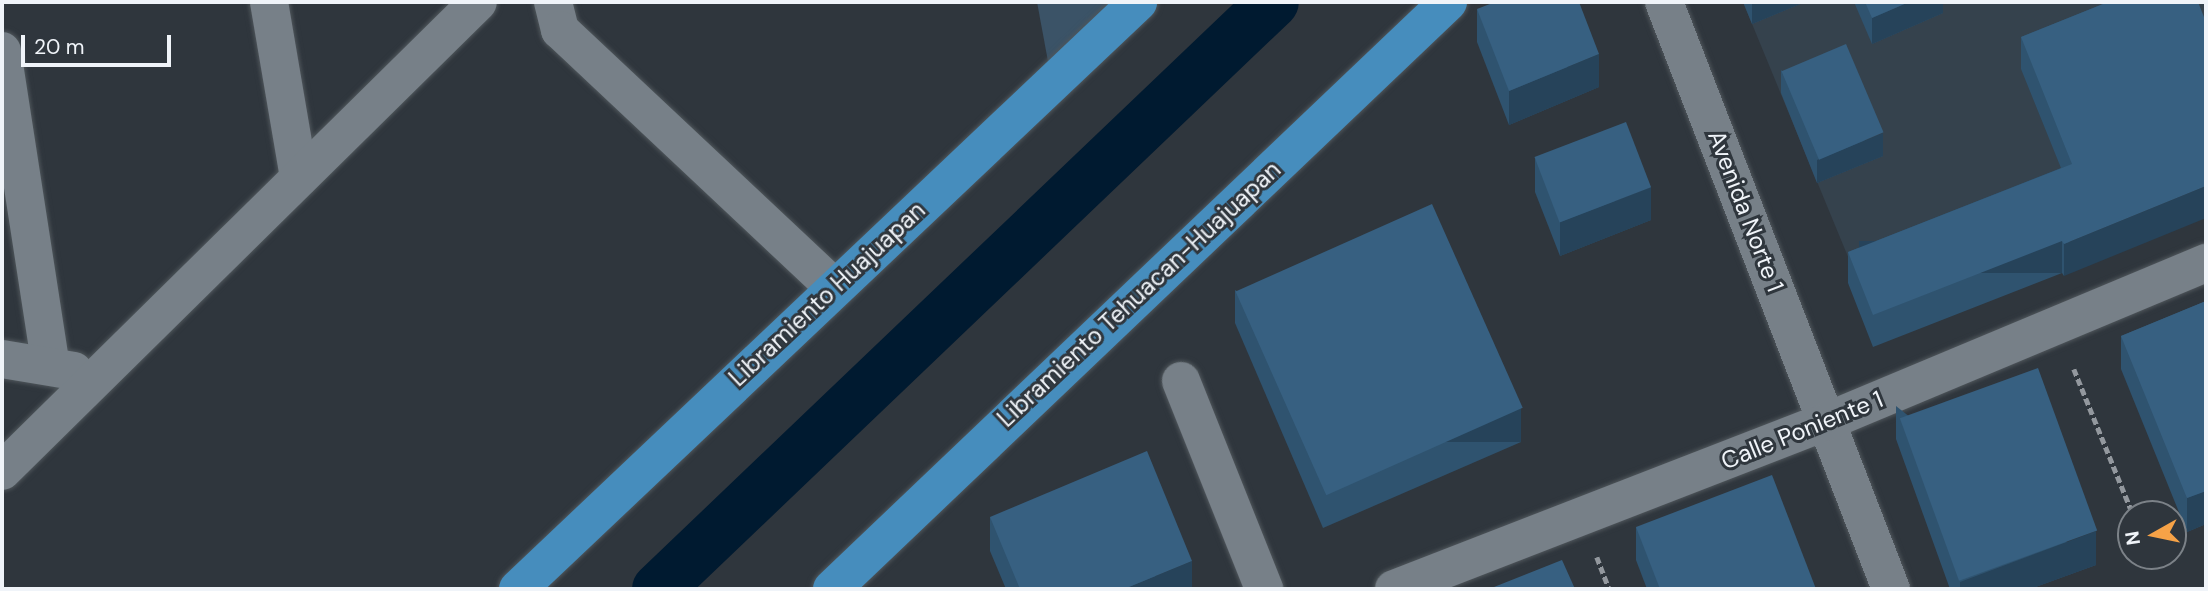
<!DOCTYPE html>
<html>
<head>
<meta charset="utf-8">
<style>
	body { margin:0 }
	#map { position:relative; width:2208px; height:591px; overflow:hidden; background:#2f363d; font-family:"DM Sans",sans-serif }
	div>[style] { position:absolute }
	[style*='--x'] { left:calc(var(--x)*1px); top:calc(var(--y)*1px); width:calc(var(--w)*1px); rotate:calc(var(--a)*1deg) }
	.built>* { inset:0; background:#35424d }
	.green>* { inset:0; background:#3b5367 }
	.canal>* { height:52px; margin:-26px; padding:0 26px; transform-origin:26px; border-radius:26px; background:#001a30 }
	.path>* { height:4.5px; margin-top:-2.25px; transform-origin:0; background:repeating-linear-gradient(90deg,#93989e 0 7px,transparent 0 10.5px) }
	.roads { filter:drop-shadow(0 0 2px #4f565b) drop-shadow(0 0 2px #4f565b) }
	.minor>* { height:38px; margin:-19px; padding:0 19px; transform-origin:19px; border-radius:19px; background:#778088 }
	.major>* { height:38px; margin:-19px; padding:0 19px; transform-origin:19px; border-radius:19px; background:#468dbd }
	.wall>* { inset:0; background:#2f536f }
	.shaded-wall>* { inset:0; background:#26435a; transform-origin:0 0 }
	.building>* { inset:0; background:#376081; transform-origin:0 0 }
	span { translate:-50% -50%; white-space:nowrap; text-align:center; line-height:1.15; -webkit-text-stroke:6px #2f363d; paint-order:stroke }
	.street-label { font-size:24px; color:#f0f4f9 }
	.frame { position:absolute; inset:0; border:4px solid #f0f4f9; pointer-events:none }
	.north { position:absolute; left:2117px; top:500px; width:70px; height:70px; box-sizing:border-box; background:#2f363d; border:2px solid #7c8288; border-radius:50%; rotate:261deg; font-size:19px; font-weight:700; line-height:28px; text-align:center; color:#f0f4f9 }
	.north::after { content:''; display:block; margin:auto; width:24px; height:32px; background:#f6a247; clip-path:polygon(50% 0,100% 100%,50% 72%,0 100%) }
	.scale { position:absolute; left:21px; top:35px; width:150px; height:32px; box-sizing:border-box; border:4px solid #f0f4f9; border-top:0; padding-left:9px; font-size:21px; line-height:24px; white-space:nowrap; color:#f0f4f9; -webkit-text-stroke:5px #2f363d; paint-order:stroke }
</style>
</head>
<body>
<div id="map">
	<div class="built">
		<i style="clip-path:polygon(1743px 2px,2206px 2px,2206px 125px,1851px 264px)"></i>
	</div>
	<div class="green">
		<i style="clip-path:polygon(1037px 2px,1138px 2px,1052px 83px)"></i>
	</div>
	<div class="canal">
		<i style="--x:658;--y:589;--w:850;--a:-43.67"></i>
	</div>
	<div class="path">
		<i style="--x:2074;--y:369;--w:157;--a:67.9"></i>
		<i style="--x:2150;--y:556;--w:13;--a:67"></i>
		<i style="--x:1597;--y:557;--w:34;--a:69"></i>
	</div>
	<div class="roads">
		<div class="minor">
			<i style="--x:269;--y:2;--w:178;--a:80.3"></i>
			<i style="--x:553;--y:2;--w:29;--a:76"></i>
			<i style="--x:560;--y:30;--w:376;--a:43.2"></i>
			<i style="--x:1664;--y:2;--w:629;--a:68.86"></i>
			<i style="--x:2;--y:51;--w:319;--a:81.2"></i>
			<i style="--x:2;--y:359;--w:73;--a:9.5"></i>
			<i style="--x:1181;--y:381;--w:224;--a:68.2"></i>
			<i style="--x:2;--y:471;--w:668;--a:-44.58"></i>
			<i style="--x:1394;--y:589;--w:465;--a:-21.2"></i>
			<i style="--x:1828;--y:421;--w:410;--a:-22.7"></i>
		</div>
		<div class="major">
			<i style="--x:518;--y:589;--w:854;--a:-43.43"></i>
			<i style="--x:832;--y:589;--w:851;--a:-43.62"></i>
		</div>
	</div>
	<div class="wall">
		<i style="clip-path:polygon(1743px 2px,1805px 2px,1752px 24px)"></i>
		<i style="clip-path:polygon(1854px 2px,1943px 2px,1943px 13px,1872px 44px)"></i>
		<i style="clip-path:polygon(2108px 2px,2064px 276px,2062px 273px,1873px 347px,1848px 283px,1848px 252px,2061px 168px,2021px 69px,2021px 37px)"></i>
		<i style="clip-path:polygon(1477px 9px,1599px 87px,1509px 125px,1477px 42px)"></i>
		<i style="clip-path:polygon(1781px 70px,1883px 156px,1817px 183px,1781px 93px)"></i>
		<i style="clip-path:polygon(1535px 159px,1651px 220px,1560px 256px,1535px 192px)"></i>
		<i style="clip-path:polygon(1235px 290px,1521px 442px,1323px 528px,1235px 323px)"></i>
		<i style="clip-path:polygon(2206px 301px,2206px 524px,2187px 532px,2121px 369px,2121px 336px)"></i>
		<i style="clip-path:polygon(1896px 406px,2096px 565px,2030px 589px,1950px 589px,1896px 439px)"></i>
		<i style="clip-path:polygon(990px 517px,1192px 589px,1006px 589px,990px 551px)"></i>
		<i style="clip-path:polygon(1636px 527px,1816px 589px,1647px 589px,1636px 560px)"></i>
	</div>
	<div class="shaded-wall">
		<i style="clip-path:polygon(1752px 2px,1805px 2px,1752px 24px)"></i>
		<i style="clip-path:polygon(1909px 2px,1943px 2px,1943px 13px,1872px 44px,1872px 18px)"></i>
		<i style="clip-path:polygon(1599px 54px,1599px 87px,1509px 125px,1509px 91px)"></i>
		<i style="clip-path:polygon(1883px 133px,1883px 156px,1817px 183px,1817px 160px)"></i>
		<i style="clip-path:polygon(2206px 186px,2206px 218px,2064px 276px,2064px 244px)"></i>
		<i style="clip-path:polygon(1651px 187px,1651px 220px,1560px 256px,1560px 222px)"></i>
		<i style="left:2062px;top:241px;width:32px;height:203px;rotate:90deg"></i>
		<i style="left:1521px;top:408px;width:34px;height:216px;rotate:90deg"></i>
		<i style="clip-path:polygon(2206px 491px,2206px 524px,2187px 532px,2187px 498px)"></i>
		<i style="clip-path:polygon(2096px 531px,2096px 565px,2030px 589px,1960px 589px,1960px 582px)"></i>
		<i style="clip-path:polygon(1192px 561px,1192px 589px,1124px 589px)"></i>
	</div>
	<div class="building">
		<i style="clip-path:polygon(1495px 2px,1579px 2px,1599px 54px,1509px 91px,1477px 9px)"></i>
		<i style="clip-path:polygon(1865px 2px,1909px 2px,1872px 18px)"></i>
		<i style="clip-path:polygon(2108px 2px,2198px 2px,2206px 22px,2206px 186px,2064px 244px,2062px 241px,1873px 315px,1848px 252px,2072px 164px,2021px 37px)"></i>
		<i style="left:1846px;top:44px;width:96px;height:70px;rotate:67deg"></i>
		<i style="left:1626px;top:122px;width:70px;height:98px;rotate:69deg"></i>
		<i style="left:1432px;top:204px;width:223px;height:215px;rotate:66deg"></i>
		<i style="clip-path:polygon(2206px 301px,2206px 491px,2187px 498px,2121px 336px)"></i>
		<i style="left:2038px;top:368px;width:173px;height:147px;rotate:70deg"></i>
		<i style="clip-path:polygon(1147px 451px,1192px 561px,1124px 589px,1020px 589px,990px 517px)"></i>
		<i style="clip-path:polygon(1772px 475px,1816px 589px,1660px 589px,1636px 527px)"></i>
		<i style="clip-path:polygon(1562px 560px,1575px 589px,1489px 589px)"></i>
	</div>
	<div class="street-label">
		<span style="left:1746px;top:211px;rotate:69deg">Avenida Norte 1</span>
		<span style="left:827px;top:294px;rotate:-43deg">Libramiento Huajuapan</span>
		<span style="left:1139px;top:294px;rotate:-43deg">Libramiento Tehuacan-Huajuapan</span>
		<span style="left:1802px;top:430px;rotate:-22deg">Calle Poniente 1</span>
	</div>
	<div class="frame"></div>
	<div class="north">N</div>
	<div class="scale">20 m</div>
</div>
</body>
</html>
